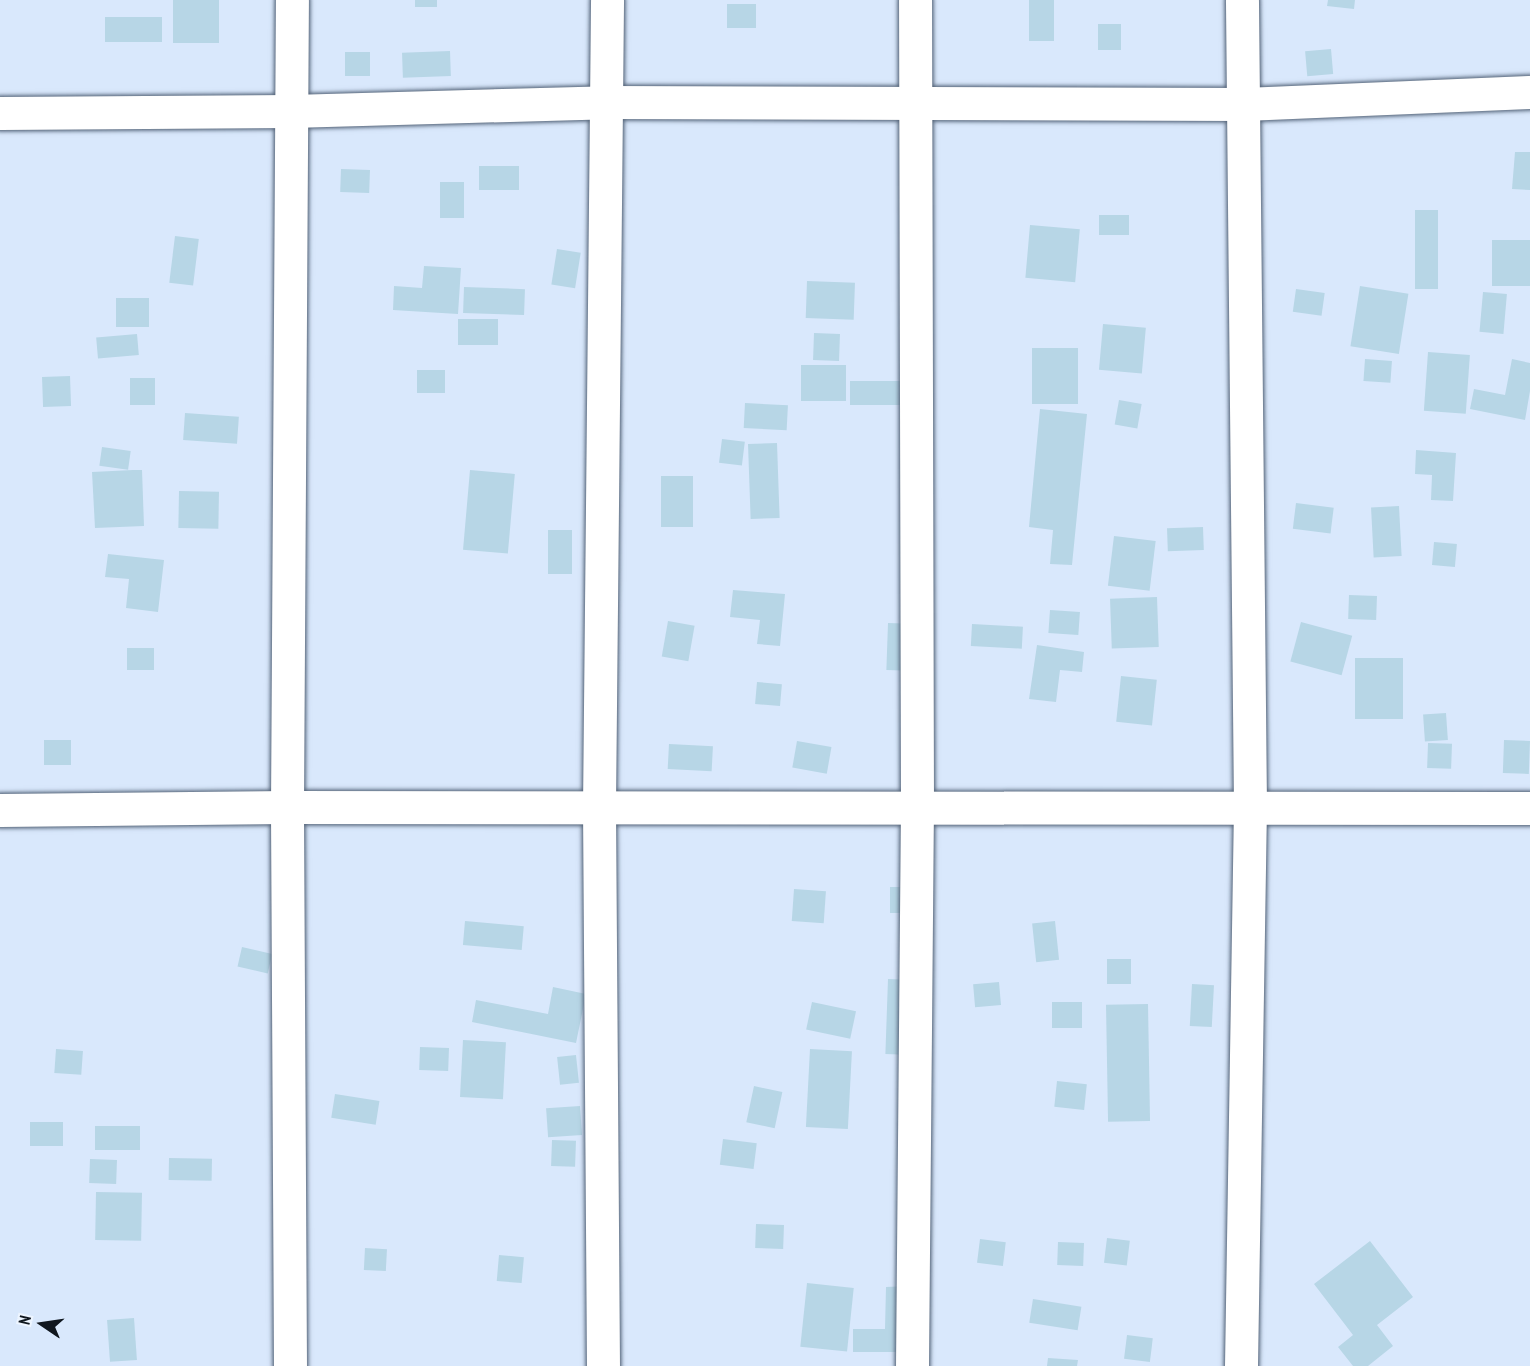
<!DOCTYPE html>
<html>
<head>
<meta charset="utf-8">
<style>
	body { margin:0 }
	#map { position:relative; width:1530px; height:1366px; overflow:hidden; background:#d9e8fc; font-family:"PT Sans Narrow",sans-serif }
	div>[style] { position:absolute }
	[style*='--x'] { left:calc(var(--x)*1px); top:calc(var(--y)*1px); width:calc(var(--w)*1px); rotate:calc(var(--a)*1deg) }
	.building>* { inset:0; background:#b7d6e6; transform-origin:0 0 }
	.roads { filter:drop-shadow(0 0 2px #536378) drop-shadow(0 0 2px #536378) }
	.minor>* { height:33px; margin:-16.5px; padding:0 16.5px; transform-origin:16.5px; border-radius:16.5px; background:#fff }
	span { translate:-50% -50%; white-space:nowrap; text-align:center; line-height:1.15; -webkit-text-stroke:4.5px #edf5ff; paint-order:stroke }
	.north { position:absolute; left:12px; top:1294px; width:60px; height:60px; -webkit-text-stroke:4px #edf5ff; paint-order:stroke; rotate:283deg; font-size:16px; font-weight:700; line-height:24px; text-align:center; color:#10171f }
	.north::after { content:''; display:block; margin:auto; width:21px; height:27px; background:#10171f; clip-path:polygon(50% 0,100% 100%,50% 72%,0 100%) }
</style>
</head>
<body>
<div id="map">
	<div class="building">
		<i style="left:173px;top:0;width:46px;height:43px"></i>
		<i style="left:415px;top:0;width:22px;height:7px"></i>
		<i style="left:1029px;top:0;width:25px;height:41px"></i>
		<i style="clip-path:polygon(1328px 0,1355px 0,1354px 9px,1327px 6px)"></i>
		<i style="left:727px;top:4px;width:29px;height:24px"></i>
		<i style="left:162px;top:17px;width:25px;height:57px;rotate:90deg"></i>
		<i style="left:1098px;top:24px;width:23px;height:26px"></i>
		<i style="left:1331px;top:49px;width:25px;height:26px;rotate:85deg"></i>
		<i style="left:450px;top:51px;width:25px;height:48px;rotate:88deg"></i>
		<i style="left:345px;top:52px;width:25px;height:24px"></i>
		<i style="clip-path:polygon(1515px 152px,1530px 152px,1530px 190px,1512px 189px)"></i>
		<i style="left:479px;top:166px;width:40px;height:24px"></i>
		<i style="left:341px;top:169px;width:29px;height:23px;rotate:2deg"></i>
		<i style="left:440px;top:182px;width:24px;height:36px"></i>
		<i style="left:1415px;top:210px;width:23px;height:79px"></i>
		<i style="left:1129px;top:215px;width:20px;height:30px;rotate:90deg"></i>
		<i style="left:1030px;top:225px;width:50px;height:53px;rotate:5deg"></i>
		<i style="left:175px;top:236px;width:24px;height:47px;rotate:7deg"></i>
		<i style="left:1530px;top:240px;width:46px;height:38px;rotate:90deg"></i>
		<i style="left:557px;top:249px;width:24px;height:36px;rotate:9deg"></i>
		<i style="clip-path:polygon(424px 266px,461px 268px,458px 314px,393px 310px,394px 286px,422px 288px)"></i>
		<i style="left:807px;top:281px;width:48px;height:37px;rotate:2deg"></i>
		<i style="left:1360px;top:286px;width:49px;height:61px;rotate:9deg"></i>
		<i style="left:464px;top:287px;width:61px;height:26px;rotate:2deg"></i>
		<i style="left:1296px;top:289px;width:29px;height:23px;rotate:8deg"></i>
		<i style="left:1483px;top:292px;width:24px;height:40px;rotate:5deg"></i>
		<i style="left:116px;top:298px;width:33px;height:29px"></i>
		<i style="left:498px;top:319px;width:26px;height:40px;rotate:90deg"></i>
		<i style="left:1103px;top:324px;width:43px;height:46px;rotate:5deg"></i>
		<i style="left:814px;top:333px;width:26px;height:27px;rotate:2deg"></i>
		<i style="left:137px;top:334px;width:21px;height:41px;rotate:85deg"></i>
		<i style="left:1032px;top:348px;width:46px;height:56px"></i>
		<i style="left:1428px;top:352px;width:42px;height:59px;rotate:4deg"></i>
		<i style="left:1365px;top:359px;width:27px;height:22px;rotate:4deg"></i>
		<i style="clip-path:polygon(1512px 359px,1530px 363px,1530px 391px,1525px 420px,1470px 409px,1474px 389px,1505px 395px)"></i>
		<i style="left:801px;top:365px;width:45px;height:36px"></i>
		<i style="left:417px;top:370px;width:28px;height:23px"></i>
		<i style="left:70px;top:376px;width:30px;height:28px;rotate:88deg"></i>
		<i style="left:130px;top:378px;width:25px;height:27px"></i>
		<i style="left:850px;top:381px;width:57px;height:24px"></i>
		<i style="left:1119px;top:400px;width:23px;height:25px;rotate:10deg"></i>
		<i style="left:745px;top:403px;width:43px;height:25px;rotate:3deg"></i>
		<i style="clip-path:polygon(1040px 409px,1087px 414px,1072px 565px,1050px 564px,1053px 530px,1029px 527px)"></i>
		<i style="left:185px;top:413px;width:54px;height:27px;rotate:4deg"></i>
		<i style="left:722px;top:439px;width:23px;height:24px;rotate:7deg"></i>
		<i style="left:777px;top:443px;width:75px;height:29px;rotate:88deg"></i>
		<i style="left:102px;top:447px;width:29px;height:19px;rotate:8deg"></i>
		<i style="clip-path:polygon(1416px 450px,1456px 453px,1453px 501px,1431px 500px,1432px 475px,1415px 474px)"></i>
		<i style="clip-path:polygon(133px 470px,142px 470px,144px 526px,95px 528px,92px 472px)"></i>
		<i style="left:470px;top:470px;width:45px;height:80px;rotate:5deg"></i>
		<i style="left:693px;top:476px;width:51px;height:32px;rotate:90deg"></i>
		<i style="left:179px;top:491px;width:40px;height:37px;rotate:1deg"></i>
		<i style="left:1296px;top:503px;width:38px;height:26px;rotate:7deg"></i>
		<i style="left:1399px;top:506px;width:50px;height:28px;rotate:87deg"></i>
		<i style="left:1203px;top:527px;width:23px;height:36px;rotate:88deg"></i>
		<i style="left:548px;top:530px;width:24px;height:44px"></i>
		<i style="left:1114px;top:536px;width:42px;height:50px;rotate:7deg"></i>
		<i style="left:1434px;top:542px;width:23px;height:23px;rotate:5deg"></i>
		<i style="clip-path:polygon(108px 554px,164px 560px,158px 612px,126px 608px,129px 579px,105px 577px)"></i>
		<i style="clip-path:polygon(733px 590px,785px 594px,780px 646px,757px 644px,760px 620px,730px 617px)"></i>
		<i style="left:1349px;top:595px;width:28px;height:24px;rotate:2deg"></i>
		<i style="left:1157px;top:597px;width:50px;height:47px;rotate:88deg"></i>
		<i style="left:1050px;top:610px;width:30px;height:23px;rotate:4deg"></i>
		<i style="left:668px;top:621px;width:27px;height:36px;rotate:10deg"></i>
		<i style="left:1301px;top:622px;width:53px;height:41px;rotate:15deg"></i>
		<i style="left:888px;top:623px;width:24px;height:47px;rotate:2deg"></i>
		<i style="left:972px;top:624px;width:51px;height:22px;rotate:3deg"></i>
		<i style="clip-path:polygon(1037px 645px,1084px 652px,1082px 672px,1060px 670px,1056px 702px,1029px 699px)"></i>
		<i style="left:127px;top:648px;width:27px;height:22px"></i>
		<i style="left:1355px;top:658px;width:48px;height:61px"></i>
		<i style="left:1121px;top:676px;width:36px;height:46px;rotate:6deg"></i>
		<i style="left:757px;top:682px;width:25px;height:22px;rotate:5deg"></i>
		<i style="left:1446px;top:713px;width:27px;height:23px;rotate:86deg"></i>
		<i style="left:71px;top:740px;width:25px;height:27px;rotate:90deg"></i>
		<i style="left:1504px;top:740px;width:26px;height:33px;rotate:2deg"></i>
		<i style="left:797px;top:741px;width:35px;height:27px;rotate:10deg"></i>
		<i style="left:1428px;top:743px;width:24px;height:25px;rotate:2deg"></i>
		<i style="left:669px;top:744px;width:44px;height:25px;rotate:3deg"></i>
		<i style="left:890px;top:887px;width:24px;height:26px"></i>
		<i style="left:794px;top:889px;width:32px;height:32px;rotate:4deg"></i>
		<i style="left:465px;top:921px;width:59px;height:24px;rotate:5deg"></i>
		<i style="left:1055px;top:921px;width:39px;height:23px;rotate:84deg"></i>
		<i style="left:242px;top:947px;width:31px;height:20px;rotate:13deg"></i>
		<i style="left:1107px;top:959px;width:24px;height:25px"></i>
		<i style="left:888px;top:979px;width:27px;height:75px;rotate:2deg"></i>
		<i style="left:999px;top:982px;width:23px;height:26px;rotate:85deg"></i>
		<i style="left:1192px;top:984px;width:22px;height:42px;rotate:3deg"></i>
		<i style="clip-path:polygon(553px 987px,586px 994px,576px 1043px,472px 1022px,476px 1000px,548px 1014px)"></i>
		<i style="left:812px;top:1002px;width:45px;height:28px;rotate:12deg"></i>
		<i style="left:1052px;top:1002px;width:30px;height:26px"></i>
		<i style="left:1148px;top:1004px;width:117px;height:42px;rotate:89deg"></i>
		<i style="left:463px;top:1040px;width:43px;height:57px;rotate:3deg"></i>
		<i style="left:420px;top:1047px;width:29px;height:23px;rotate:2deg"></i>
		<i style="left:56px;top:1049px;width:27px;height:24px;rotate:4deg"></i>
		<i style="left:810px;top:1049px;width:42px;height:78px;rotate:3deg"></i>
		<i style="left:576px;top:1055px;width:28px;height:19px;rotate:84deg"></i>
		<i style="left:1057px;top:1081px;width:30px;height:26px;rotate:6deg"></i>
		<i style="left:754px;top:1086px;width:29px;height:37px;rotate:12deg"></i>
		<i style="left:335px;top:1094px;width:45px;height:24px;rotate:9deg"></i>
		<i style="left:580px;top:1106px;width:29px;height:34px;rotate:86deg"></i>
		<i style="left:63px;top:1122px;width:24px;height:33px;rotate:90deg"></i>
		<i style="left:95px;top:1126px;width:45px;height:24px"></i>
		<i style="left:723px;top:1139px;width:34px;height:26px;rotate:7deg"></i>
		<i style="left:552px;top:1140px;width:24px;height:26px;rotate:2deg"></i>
		<i style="left:169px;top:1158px;width:43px;height:22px;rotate:1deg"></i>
		<i style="left:90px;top:1159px;width:27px;height:24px;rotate:2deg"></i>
		<i style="left:96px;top:1192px;width:46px;height:48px;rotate:1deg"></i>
		<i style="left:756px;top:1224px;width:28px;height:24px;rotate:2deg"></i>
		<i style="left:1107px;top:1238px;width:23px;height:25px;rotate:7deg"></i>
		<i style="left:980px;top:1239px;width:26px;height:24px;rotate:7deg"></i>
		<i style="clip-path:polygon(1370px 1241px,1413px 1297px,1377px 1325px,1393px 1346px,1368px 1366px,1353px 1366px,1338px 1347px,1353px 1335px,1314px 1284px)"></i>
		<i style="left:1058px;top:1242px;width:26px;height:23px;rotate:2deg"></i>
		<i style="left:365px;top:1248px;width:22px;height:22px;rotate:3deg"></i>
		<i style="left:499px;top:1255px;width:25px;height:26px;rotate:5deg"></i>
		<i style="left:807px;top:1283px;width:47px;height:64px;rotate:6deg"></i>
		<i style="clip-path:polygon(908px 1286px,907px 1352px,853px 1352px,853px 1329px,885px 1329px,886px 1287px)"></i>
		<i style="left:1033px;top:1299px;width:49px;height:24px;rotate:9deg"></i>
		<i style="left:134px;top:1318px;width:42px;height:27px;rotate:86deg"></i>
		<i style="left:1127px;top:1335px;width:26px;height:24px;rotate:7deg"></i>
		<i style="clip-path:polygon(1048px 1358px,1078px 1360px,1077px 1366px,1047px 1366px)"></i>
	</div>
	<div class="roads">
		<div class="minor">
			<i style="--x:0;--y:113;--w:291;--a:-0.4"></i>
			<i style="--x:291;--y:111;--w:316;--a:-1.6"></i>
			<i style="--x:607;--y:102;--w:636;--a:0.18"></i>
			<i style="--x:1243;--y:104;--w:287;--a:-2.4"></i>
			<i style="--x:0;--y:810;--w:287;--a:-0.6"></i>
			<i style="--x:287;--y:807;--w:1243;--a:0.05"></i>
			<i style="--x:290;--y:1366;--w:559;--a:-90.31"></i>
			<i style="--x:287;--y:807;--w:807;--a:-89.65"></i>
			<i style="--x:603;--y:1366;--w:559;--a:-90.41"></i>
			<i style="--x:599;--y:807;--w:807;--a:-89.43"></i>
			<i style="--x:912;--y:1366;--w:560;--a:-89.49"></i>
			<i style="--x:917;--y:806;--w:806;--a:-90.14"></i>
			<i style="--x:1241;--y:1366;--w:559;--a:-89.08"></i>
			<i style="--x:1250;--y:807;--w:807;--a:-90.57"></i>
		</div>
	</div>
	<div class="north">N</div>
</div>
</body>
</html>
